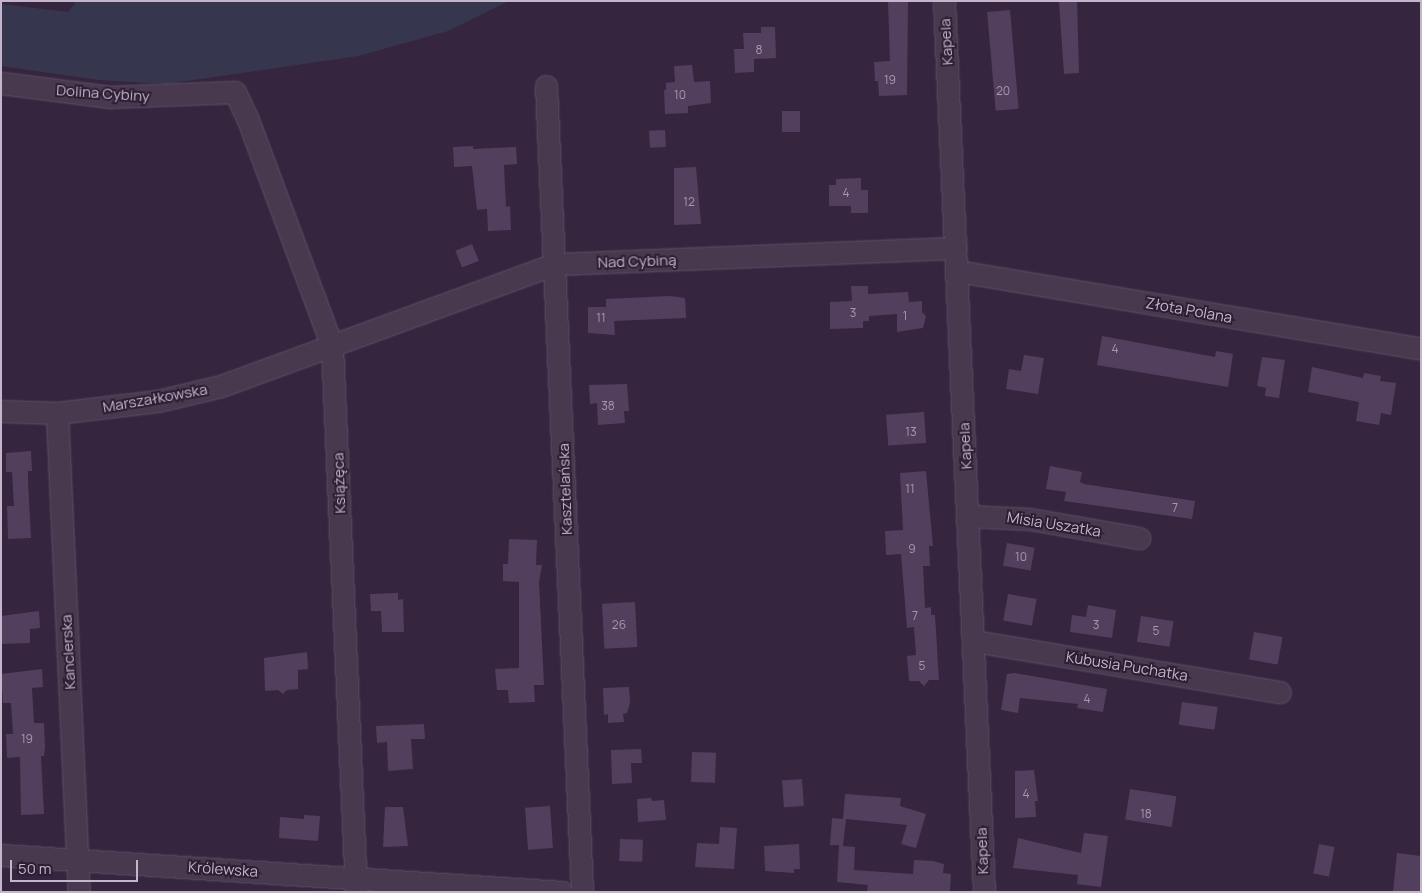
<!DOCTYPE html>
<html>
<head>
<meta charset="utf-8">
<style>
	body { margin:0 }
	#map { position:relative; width:1422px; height:893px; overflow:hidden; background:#36253f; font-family:Manrope,sans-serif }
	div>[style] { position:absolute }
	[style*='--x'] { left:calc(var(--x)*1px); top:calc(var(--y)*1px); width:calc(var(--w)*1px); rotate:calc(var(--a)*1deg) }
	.green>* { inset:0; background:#36374e }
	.building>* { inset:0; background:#523f5d; transform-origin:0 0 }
	.roads { filter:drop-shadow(0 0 1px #605167) drop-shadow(0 0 1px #605167) }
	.minor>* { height:21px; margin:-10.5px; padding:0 10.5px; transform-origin:10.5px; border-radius:10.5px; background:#48394f }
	span { translate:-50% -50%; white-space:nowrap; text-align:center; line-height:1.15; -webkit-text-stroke:4px #2d1e34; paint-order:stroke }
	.number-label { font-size:12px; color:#a798af }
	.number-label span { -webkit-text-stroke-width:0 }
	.street-label { font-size:15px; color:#c3b6ca }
	.frame { position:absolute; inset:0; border:2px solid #c3b6ca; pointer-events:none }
	.scale { position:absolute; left:10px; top:860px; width:128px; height:22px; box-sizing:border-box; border:2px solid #c3b6ca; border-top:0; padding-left:6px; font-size:15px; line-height:18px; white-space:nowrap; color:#c3b6ca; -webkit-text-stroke:4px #2d1e34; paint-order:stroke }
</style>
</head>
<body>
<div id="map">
	<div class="green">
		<i style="clip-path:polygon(77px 1px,509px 1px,448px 31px,358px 56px,166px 84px,99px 80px,1px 66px,1px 4px,68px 12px)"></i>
	</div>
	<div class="building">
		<i style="clip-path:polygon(888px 1px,908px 1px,907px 95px,879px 96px,878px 81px,875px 81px,874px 62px,890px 61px)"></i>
		<i style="clip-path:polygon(1077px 1px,1079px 73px,1064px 74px,1059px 2px)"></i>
		<i style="left:1010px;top:10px;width:99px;height:23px;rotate:85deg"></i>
		<i style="clip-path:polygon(761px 27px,775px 27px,776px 58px,754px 59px,754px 72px,735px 73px,734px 49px,744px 49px,743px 33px,761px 33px)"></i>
		<i style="clip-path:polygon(692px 65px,694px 82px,710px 81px,711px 103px,688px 106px,688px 113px,665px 114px,664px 90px,666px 90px,666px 83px,675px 82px,674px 66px)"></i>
		<i style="left:782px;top:111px;width:18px;height:21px"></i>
		<i style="left:665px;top:130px;width:17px;height:16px;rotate:87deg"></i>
		<i style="clip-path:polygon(473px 146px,473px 149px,516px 147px,517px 164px,504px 165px,506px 207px,510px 206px,511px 230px,488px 231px,487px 209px,477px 210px,472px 166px,454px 167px,453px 147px)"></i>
		<i style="clip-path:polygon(696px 167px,701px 224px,674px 225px,674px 168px)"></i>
		<i style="clip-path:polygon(861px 178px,861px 190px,868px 190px,868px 213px,851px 213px,851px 206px,829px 206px,829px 185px,836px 185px,836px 179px)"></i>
		<i style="left:472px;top:244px;width:18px;height:18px;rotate:68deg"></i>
		<i style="clip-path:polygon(851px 286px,868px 286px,868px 294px,908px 292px,909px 302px,922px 301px,922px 312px,926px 316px,923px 328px,897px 332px,897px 314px,869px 316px,869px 321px,863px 321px,863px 328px,830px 329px,830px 302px,852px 301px)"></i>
		<i style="clip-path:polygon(670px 296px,685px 298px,686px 318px,614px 321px,615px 335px,588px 333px,588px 307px,606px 307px,606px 299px)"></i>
		<i style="clip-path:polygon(1102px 336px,1215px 357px,1216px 351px,1233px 354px,1228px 387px,1097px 365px)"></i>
		<i style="clip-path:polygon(1024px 355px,1044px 358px,1038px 394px,1006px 389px,1009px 369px,1021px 371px)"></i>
		<i style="clip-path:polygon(1262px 357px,1285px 360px,1279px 398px,1265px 396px,1266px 388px,1257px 386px)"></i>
		<i style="clip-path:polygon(1312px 367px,1363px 378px,1364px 373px,1381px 376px,1380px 381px,1396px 383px,1391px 415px,1381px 413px,1379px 425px,1356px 421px,1359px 402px,1308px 392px)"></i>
		<i style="clip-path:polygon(627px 384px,629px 411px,624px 411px,625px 423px,598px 425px,597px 403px,590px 404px,589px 385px)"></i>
		<i style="left:924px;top:412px;width:31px;height:38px;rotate:86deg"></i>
		<i style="clip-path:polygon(31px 451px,32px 471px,28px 471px,28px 482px,31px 538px,8px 539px,7px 506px,14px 506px,12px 472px,6px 472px,6px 453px)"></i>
		<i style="clip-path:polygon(1050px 466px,1082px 472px,1080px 482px,1084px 484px,1195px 501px,1192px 519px,1064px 501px,1066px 492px,1046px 489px)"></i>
		<i style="clip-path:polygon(926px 471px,933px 546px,929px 546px,930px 566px,923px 566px,925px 608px,931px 607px,931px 615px,935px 615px,939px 680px,929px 680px,924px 686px,919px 681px,909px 681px,907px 656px,916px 655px,914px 627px,907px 628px,901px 554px,886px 555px,885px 531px,903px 530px,900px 473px)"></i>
		<i style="clip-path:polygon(509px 539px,537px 540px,536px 565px,542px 565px,539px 582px,544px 685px,534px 685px,535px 702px,509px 703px,508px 690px,497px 690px,495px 669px,519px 668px,519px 582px,503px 581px,503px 564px,508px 564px)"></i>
		<i style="left:1007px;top:543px;width:28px;height:23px;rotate:10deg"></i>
		<i style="clip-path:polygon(398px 593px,398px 600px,403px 599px,404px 632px,382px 632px,381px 611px,371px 611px,370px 594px)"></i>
		<i style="left:1008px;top:594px;width:29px;height:27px;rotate:10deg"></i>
		<i style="left:635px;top:602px;width:45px;height:33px;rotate:87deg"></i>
		<i style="clip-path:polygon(1088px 605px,1116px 610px,1112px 638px,1070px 632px,1072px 615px,1086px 617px)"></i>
		<i style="clip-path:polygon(39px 611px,40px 628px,30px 629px,30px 643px,1px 644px,1px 616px)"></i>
		<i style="left:1141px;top:616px;width:33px;height:26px;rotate:9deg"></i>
		<i style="left:1254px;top:632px;width:29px;height:28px;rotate:10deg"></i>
		<i style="clip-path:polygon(307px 652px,308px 669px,298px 670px,298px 689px,287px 690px,283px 694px,278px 690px,265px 691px,264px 658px)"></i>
		<i style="clip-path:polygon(42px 669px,43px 687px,32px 688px,34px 723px,44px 723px,45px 747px,44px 756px,41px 756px,44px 814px,21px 815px,20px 757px,7px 758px,6px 734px,13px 734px,11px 703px,3px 703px,1px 674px)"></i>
		<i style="clip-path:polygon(1015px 673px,1107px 689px,1103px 712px,1077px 708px,1078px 704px,1020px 698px,1018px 713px,1001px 710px,1007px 674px)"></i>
		<i style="clip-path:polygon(629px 687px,630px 703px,627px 713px,623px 714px,624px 722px,608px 723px,608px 714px,604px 715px,603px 688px)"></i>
		<i style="left:1182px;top:702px;width:36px;height:23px;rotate:8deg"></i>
		<i style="clip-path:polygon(424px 724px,425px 739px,411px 739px,413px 769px,388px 771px,387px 742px,377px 743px,376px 726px)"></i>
		<i style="clip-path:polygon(641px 749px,642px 763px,631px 763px,632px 783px,612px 784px,611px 750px)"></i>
		<i style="left:692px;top:752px;width:24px;height:30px;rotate:2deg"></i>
		<i style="clip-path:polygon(1034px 770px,1038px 801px,1035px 801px,1036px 817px,1015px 818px,1015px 771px)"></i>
		<i style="left:802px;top:779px;width:27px;height:20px;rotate:86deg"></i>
		<i style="left:1130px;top:789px;width:47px;height:31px;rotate:9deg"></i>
		<i style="clip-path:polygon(845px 794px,901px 798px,900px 806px,926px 814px,916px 848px,901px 844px,907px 825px,846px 819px,843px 846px,855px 847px,854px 870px,913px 874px,914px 860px,933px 861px,944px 864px,943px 873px,951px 874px,950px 892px,867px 891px,868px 885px,837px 882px,839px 845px,830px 845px,832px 818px,843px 819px)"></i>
		<i style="clip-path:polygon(651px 798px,652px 801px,664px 800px,666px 820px,638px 822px,637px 799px)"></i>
		<i style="left:550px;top:806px;width:42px;height:25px;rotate:86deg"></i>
		<i style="clip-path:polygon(385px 807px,403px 807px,408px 846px,383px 847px)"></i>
		<i style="clip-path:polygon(304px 815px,320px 816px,318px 841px,279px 838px,280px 817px,304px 819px)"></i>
		<i style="clip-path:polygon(720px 827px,737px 828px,734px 869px,695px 867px,697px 843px,719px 844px)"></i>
		<i style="clip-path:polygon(1084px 833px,1108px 836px,1101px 887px,1077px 884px,1078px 875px,1013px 868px,1018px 838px,1081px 853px)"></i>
		<i style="left:620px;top:839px;width:23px;height:22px;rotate:2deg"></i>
		<i style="clip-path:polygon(799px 844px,800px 869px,794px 869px,794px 873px,765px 871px,764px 846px)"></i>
		<i style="left:1319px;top:844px;width:16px;height:30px;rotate:11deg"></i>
		<i style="clip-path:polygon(1397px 853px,1421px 856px,1421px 892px,1393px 892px)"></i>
	</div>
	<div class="roads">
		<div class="minor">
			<i style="--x:944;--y:1;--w:892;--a:87.43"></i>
			<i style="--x:1;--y:83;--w:110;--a:7.3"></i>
			<i style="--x:110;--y:97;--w:125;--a:-2.3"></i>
			<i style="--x:235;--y:92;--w:31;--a:65"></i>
			<i style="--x:248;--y:120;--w:241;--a:69.6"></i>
			<i style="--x:332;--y:346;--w:547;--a:87.48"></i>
			<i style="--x:546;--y:86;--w:807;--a:87.44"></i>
			<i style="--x:957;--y:271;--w:471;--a:9.5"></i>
			<i style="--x:1;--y:411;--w:56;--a:2"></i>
			<i style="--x:57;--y:413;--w:102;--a:-6.8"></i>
			<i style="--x:158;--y:401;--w:65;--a:-13.4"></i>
			<i style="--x:221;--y:386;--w:356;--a:-20.1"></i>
			<i style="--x:555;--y:264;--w:401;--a:-2.3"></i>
			<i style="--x:57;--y:413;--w:480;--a:87.4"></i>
			<i style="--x:968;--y:516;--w:62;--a:2.8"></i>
			<i style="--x:1030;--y:519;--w:111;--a:9.9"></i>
			<i style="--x:974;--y:641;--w:310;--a:9.5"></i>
			<i style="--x:1;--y:855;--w:562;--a:3.77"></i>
		</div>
	</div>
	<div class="number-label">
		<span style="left:759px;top:50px">8</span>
		<span style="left:890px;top:80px">19</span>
		<span style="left:1003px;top:91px">20</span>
		<span style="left:680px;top:95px">10</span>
		<span style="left:846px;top:193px">4</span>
		<span style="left:689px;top:202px">12</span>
		<span style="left:853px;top:313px">3</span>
		<span style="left:905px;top:316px">1</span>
		<span style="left:601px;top:318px">11</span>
		<span style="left:1115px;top:349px">4</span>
		<span style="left:608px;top:406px">38</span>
		<span style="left:911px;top:432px">13</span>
		<span style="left:910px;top:489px">11</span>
		<span style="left:1175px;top:508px">7</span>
		<span style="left:912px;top:549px">9</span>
		<span style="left:1021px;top:557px">10</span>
		<span style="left:915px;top:616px">7</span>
		<span style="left:619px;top:625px">26</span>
		<span style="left:1096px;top:625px">3</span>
		<span style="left:1156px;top:631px">5</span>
		<span style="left:922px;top:666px">5</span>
		<span style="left:1087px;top:699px">4</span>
		<span style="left:27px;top:739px">19</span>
		<span style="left:1026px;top:794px">4</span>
		<span style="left:1146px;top:814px">18</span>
	</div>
	<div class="street-label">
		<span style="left:946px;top:42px;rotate:-93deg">Kapela</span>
		<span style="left:103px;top:93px;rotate:4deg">Dolina Cybiny</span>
		<span style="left:637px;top:261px;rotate:-2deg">Nad Cybiną</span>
		<span style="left:1189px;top:310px;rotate:10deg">Złota Polana</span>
		<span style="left:155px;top:398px;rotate:-10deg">Marszałkowska</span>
		<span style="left:965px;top:446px;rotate:-93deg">Kapela</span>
		<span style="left:339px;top:483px;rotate:-92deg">Książęca</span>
		<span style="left:565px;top:489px;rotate:-92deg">Kasztelańska</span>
		<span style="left:1054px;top:524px;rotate:9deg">Misia Uszatka</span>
		<span style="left:68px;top:652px;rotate:-93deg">Kanclerska</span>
		<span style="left:1127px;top:666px;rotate:9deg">Kubusia Puchatka</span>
		<span style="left:982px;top:851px;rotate:-92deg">Kapela</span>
		<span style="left:223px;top:869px;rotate:4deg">Królewska</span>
	</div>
	<div class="frame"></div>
	<div class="scale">50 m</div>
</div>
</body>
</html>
